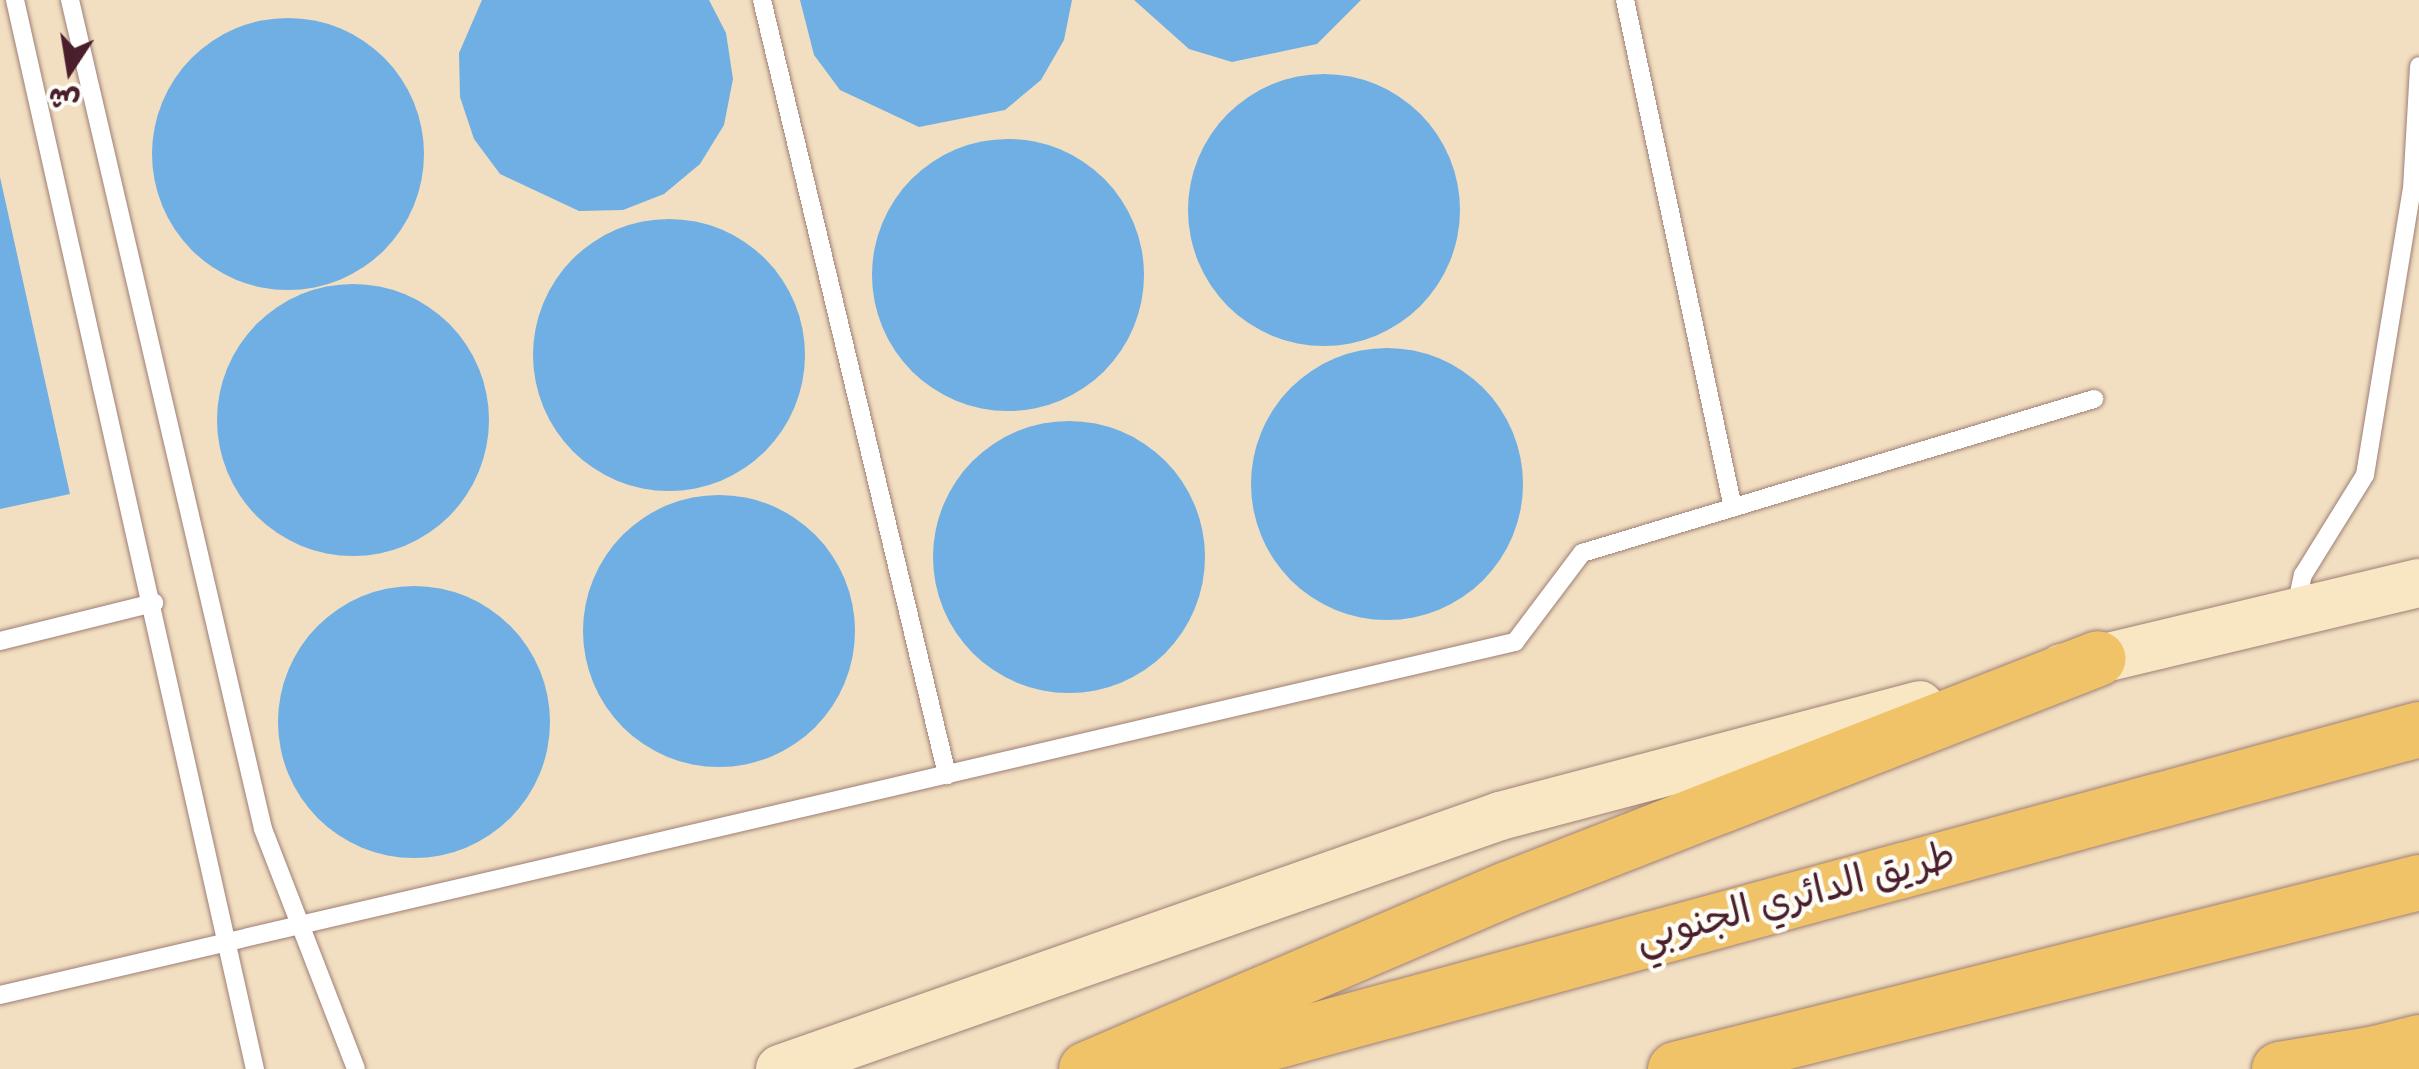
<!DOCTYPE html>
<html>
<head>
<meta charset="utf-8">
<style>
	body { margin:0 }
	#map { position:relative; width:2419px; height:1069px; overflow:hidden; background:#f2dfc1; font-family:Caveat,"Playpen Sans Arabic",sans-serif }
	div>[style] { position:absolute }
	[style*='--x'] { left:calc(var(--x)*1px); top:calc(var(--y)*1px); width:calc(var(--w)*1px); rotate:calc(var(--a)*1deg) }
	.water>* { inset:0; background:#70afe3 }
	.round { border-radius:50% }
	.roads { filter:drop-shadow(0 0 2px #9e7f76) drop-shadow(0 0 2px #9e7f76) }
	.lane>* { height:18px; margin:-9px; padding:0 9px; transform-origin:9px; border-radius:9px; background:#fff }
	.secondary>* { height:48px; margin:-24px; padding:0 24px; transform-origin:24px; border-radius:24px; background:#f9e7c3 }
	.primary>* { height:55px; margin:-27.5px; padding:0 27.5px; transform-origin:27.5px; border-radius:27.5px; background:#f1c369 }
	.highway>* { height:55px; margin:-27.5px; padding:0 27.5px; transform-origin:27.5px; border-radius:27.5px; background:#f1c369 }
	span { translate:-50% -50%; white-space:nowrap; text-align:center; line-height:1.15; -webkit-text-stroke:9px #fdfcf7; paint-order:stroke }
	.street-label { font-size:40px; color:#4a1f2b }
	.north { position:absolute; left:20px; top:20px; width:100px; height:100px; -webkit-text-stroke:8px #fdfcf7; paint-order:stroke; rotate:192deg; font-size:28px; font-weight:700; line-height:40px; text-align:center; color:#4a1f2b }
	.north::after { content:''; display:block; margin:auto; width:35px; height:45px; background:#4a1f2b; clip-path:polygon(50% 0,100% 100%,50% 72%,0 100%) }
</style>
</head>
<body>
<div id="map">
	<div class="water">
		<i style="clip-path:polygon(482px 0,709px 0,726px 33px,733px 79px,724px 125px,700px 164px,664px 194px,623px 210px,579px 211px,500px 174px,474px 139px,460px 97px,459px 53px)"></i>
		<i style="clip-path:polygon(800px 0,1072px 0,1064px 40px,1041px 80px,1005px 110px,919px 127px,840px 90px,814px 55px)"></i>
		<i style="clip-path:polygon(1134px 0,1361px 0,1317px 44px,1232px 62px,1189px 49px)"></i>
		<i class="round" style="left:152px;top:18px;width:272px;height:272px"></i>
		<i class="round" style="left:1188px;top:74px;width:272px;height:272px"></i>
		<i class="round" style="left:872px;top:139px;width:272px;height:272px"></i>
		<i style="clip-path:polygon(0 177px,70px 494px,0 509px)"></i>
		<i class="round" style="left:533px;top:219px;width:272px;height:272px"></i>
		<i class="round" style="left:217px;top:284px;width:272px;height:272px"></i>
		<i class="round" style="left:1251px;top:348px;width:272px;height:272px"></i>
		<i class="round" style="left:933px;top:421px;width:272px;height:272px"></i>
		<i class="round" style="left:583px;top:495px;width:272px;height:272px"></i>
		<i class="round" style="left:278px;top:586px;width:272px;height:272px"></i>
	</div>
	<div class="roads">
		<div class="lane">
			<i style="--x:15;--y:0;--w:1096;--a:77.35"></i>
			<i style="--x:70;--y:0;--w:851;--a:76.89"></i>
			<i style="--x:263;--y:829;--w:257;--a:68.8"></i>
			<i style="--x:762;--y:0;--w:797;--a:76.57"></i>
			<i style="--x:1625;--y:0;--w:519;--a:78"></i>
			<i style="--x:2296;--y:607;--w:33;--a:-78"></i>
			<i style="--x:2303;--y:575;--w:118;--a:-58.2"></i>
			<i style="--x:2365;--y:475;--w:290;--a:-80.7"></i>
			<i style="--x:2412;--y:189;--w:123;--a:-86.7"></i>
			<i style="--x:0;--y:641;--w:159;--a:-13.9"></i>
			<i style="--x:0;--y:995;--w:1556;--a:-13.12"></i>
			<i style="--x:1515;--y:642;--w:111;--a:-53"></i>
			<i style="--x:1582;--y:553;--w:535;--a:-16.74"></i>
		</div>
		<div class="secondary">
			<i style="--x:2062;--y:668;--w:367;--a:-13.4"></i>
			<i style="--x:780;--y:1069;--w:763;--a:-19.36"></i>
			<i style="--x:1500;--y:816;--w:434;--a:-14.8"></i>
		</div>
		<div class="primary">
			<i style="--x:2336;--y:1063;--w:86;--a:-14.2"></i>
		</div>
		<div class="highway">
			<i style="--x:1086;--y:1069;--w:457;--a:-23.2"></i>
			<i style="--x:1506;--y:889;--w:635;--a:-21.32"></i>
			<i style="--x:1172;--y:1069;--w:1293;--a:-15.25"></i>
			<i style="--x:1675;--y:1069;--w:767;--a:-14.11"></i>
			<i style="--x:2279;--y:1069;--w:104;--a:-9.4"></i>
		</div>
	</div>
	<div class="street-label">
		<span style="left:1795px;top:896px;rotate:-15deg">طريق الدائري الجنوبي</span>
	</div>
	<div class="north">ش</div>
</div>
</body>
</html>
